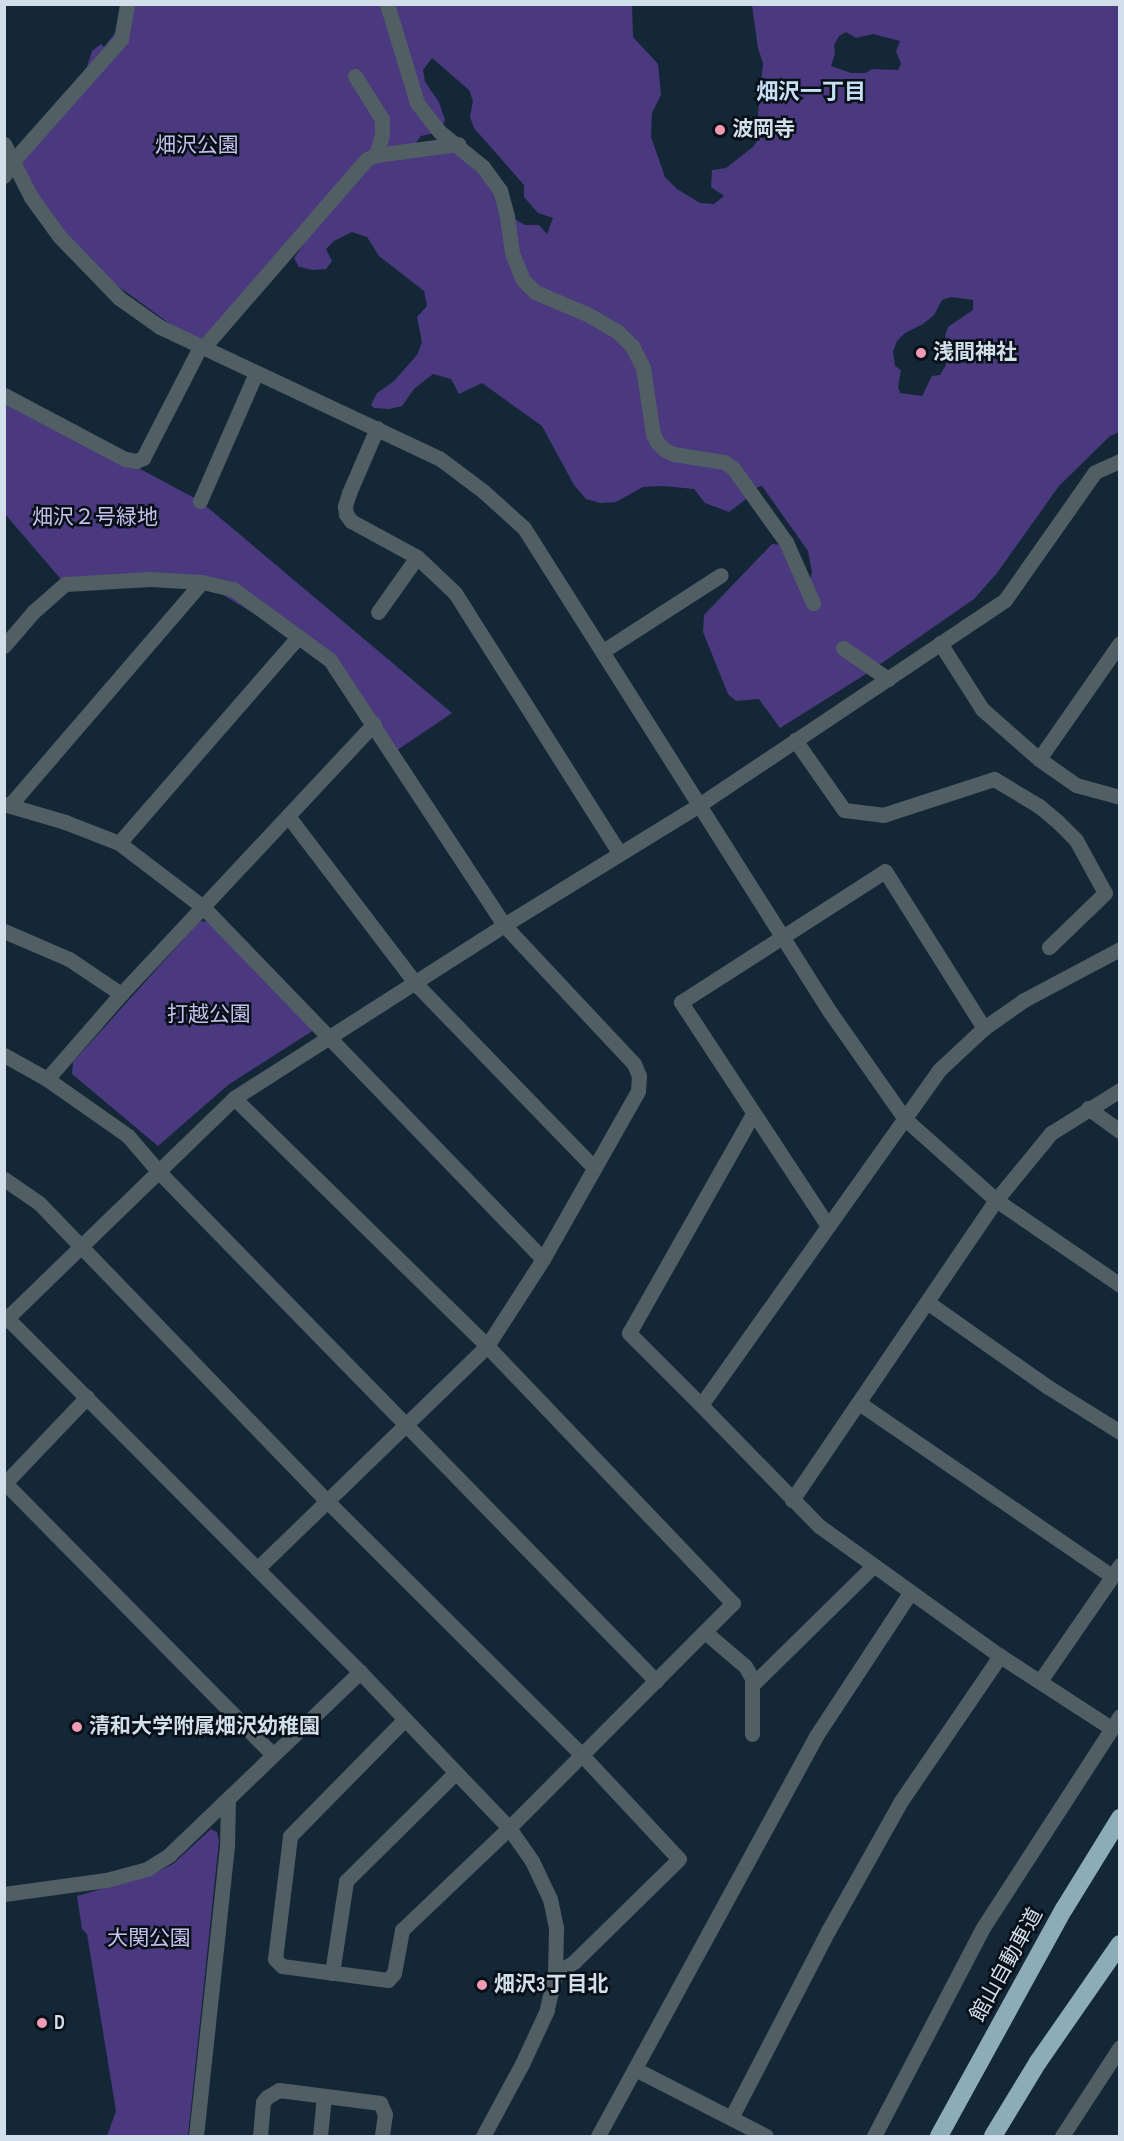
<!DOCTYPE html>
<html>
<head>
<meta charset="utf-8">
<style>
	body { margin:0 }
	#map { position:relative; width:1124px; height:2141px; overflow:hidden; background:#142737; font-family:"Sofia Sans Condensed","Noto Sans JP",sans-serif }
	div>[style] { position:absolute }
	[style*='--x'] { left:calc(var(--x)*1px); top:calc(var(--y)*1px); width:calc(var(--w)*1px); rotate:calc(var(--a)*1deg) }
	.green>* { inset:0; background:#4a397f }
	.minor>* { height:15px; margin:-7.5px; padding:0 7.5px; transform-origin:7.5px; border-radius:7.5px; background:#515e63 }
	.tertiary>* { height:15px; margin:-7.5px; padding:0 7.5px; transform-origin:7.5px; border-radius:7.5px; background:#515e63 }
	.motorway>* { height:18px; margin:-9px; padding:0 9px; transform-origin:9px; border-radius:9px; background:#8cacb8 }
	.dots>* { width:16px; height:16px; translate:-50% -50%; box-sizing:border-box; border:3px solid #070f17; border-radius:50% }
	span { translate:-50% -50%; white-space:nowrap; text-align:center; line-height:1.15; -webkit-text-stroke:5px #070f17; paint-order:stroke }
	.poi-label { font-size:21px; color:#d2dee9; font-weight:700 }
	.left { translate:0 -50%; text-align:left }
	.park-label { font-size:21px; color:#c6c0ed }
	.street-label { font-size:21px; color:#d2dee9 }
	.neighbourhood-label { font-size:22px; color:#c7dff4; font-weight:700 }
	.frame { position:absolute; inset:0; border:6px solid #d2dee9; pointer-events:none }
</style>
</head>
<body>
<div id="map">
	<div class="green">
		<i style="clip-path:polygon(evenodd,126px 5px,632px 5px,633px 37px,658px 64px,661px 95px,652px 113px,651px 137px,665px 177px,677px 189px,700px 203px,714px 204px,724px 196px,711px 187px,712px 170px,726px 168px,753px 147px,762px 134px,758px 115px,763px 63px,758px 48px,752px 5px,1119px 5px,1119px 432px,1110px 436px,1059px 486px,997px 573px,974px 599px,866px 674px,780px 728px,759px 699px,736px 701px,728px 694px,703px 632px,704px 615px,772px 544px,783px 545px,810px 579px,812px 572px,808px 551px,762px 486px,753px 489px,746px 499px,729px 512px,705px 503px,694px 489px,663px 486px,643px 487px,616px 502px,600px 503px,586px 499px,574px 485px,542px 426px,482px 383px,459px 394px,451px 379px,433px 374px,414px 389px,402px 406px,389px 409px,374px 408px,371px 405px,377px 393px,394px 381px,417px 355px,422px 342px,417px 317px,427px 306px,424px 291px,379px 256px,367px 237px,352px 232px,334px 241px,326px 249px,332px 261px,326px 269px,313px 270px,299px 267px,294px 258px,312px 232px,203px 348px,78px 257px,14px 161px,86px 70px,92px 51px,101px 44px,104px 47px,126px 19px,126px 5px,846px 32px,856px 38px,873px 34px,900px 41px,896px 51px,901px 64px,898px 70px,872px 69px,866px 73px,851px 73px,831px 66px,835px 54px,834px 45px,839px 36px,846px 32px,126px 5px,432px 58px,469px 90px,473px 101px,470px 117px,474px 128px,524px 185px,524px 197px,538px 213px,553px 218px,547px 234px,539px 225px,525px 225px,513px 218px,465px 147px,415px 144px,421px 136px,440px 132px,445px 120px,439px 102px,425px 82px,423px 70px,432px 58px,126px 5px,951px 297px,973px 300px,973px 310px,948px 327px,945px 336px,949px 348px,946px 365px,940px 375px,932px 376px,922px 396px,900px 393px,898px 387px,901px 370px,895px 366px,893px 352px,897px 341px,905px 333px,923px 324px,934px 315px,942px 300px,951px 297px)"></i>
		<i style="clip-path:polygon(4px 396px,200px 501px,452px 713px,393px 753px,330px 660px,202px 582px,65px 584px,5px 514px)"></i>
		<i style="clip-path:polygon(200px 921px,218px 923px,317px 1028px,228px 1085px,158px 1146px,72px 1074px,73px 1062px)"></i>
		<i style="clip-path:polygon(211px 1829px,217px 1832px,219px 1841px,188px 2136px,107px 2136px,116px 2111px,87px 1934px,82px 1929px,77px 1896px,151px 1875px,173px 1864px)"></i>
	</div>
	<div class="minor">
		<i style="--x:387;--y:4;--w:103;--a:73.1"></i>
		<i style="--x:417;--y:103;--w:37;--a:52"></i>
		<i style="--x:440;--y:132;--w:55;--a:39.1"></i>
		<i style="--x:483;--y:167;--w:29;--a:54"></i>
		<i style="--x:500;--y:190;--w:28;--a:75"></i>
		<i style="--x:507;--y:217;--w:36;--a:82"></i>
		<i style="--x:512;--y:253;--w:29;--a:68"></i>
		<i style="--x:523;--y:280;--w:17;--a:45"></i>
		<i style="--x:535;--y:292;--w:56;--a:22.9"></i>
		<i style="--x:587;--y:314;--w:34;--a:30"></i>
		<i style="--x:617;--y:331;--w:21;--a:45"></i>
		<i style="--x:632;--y:346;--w:25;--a:63"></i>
		<i style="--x:643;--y:368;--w:67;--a:81.4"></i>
		<i style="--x:653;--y:434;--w:9;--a:63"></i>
		<i style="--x:657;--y:442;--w:11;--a:45"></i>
		<i style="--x:665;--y:450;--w:10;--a:24"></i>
		<i style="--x:674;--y:454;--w:51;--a:9.1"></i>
		<i style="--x:724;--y:462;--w:11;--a:34"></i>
		<i style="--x:733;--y:468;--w:91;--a:54.4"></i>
		<i style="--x:786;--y:542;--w:67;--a:66.1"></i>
		<i style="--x:355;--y:76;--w:51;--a:57.9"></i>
		<i style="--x:382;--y:119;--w:16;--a:90"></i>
		<i style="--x:382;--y:135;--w:21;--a:107"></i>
		<i style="--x:4;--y:176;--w:17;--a:-59"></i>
		<i style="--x:13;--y:161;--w:163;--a:-48.5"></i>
		<i style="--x:121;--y:39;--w:36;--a:-80"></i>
		<i style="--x:203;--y:348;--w:250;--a:-49.1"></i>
		<i style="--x:367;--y:159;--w:10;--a:-24"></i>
		<i style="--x:376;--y:155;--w:83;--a:-7.6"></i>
		<i style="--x:4;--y:395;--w:137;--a:27.9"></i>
		<i style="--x:125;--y:459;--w:11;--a:10"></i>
		<i style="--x:136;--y:461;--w:8;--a:-23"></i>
		<i style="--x:143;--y:458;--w:125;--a:-62.8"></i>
		<i style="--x:377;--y:428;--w:71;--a:113.3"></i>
		<i style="--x:349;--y:493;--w:14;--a:107"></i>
		<i style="--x:345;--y:506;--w:8;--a:83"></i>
		<i style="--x:346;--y:514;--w:9;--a:54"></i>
		<i style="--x:351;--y:521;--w:75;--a:28.6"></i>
		<i style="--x:417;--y:557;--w:52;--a:43.5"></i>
		<i style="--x:455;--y:593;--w:307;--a:57.7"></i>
		<i style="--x:200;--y:501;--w:140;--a:-66.4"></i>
		<i style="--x:378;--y:612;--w:67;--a:-54.7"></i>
		<i style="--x:940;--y:643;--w:78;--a:57.5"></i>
		<i style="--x:982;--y:709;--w:76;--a:41.3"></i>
		<i style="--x:1039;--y:759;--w:45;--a:35.1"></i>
		<i style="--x:1076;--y:785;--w:46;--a:15.3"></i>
		<i style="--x:4;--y:646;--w:45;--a:-49.5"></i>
		<i style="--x:33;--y:612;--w:43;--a:-41.2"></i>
		<i style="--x:65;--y:584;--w:85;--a:-3.4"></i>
		<i style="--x:150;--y:579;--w:52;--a:3.3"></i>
		<i style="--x:202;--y:582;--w:32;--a:13"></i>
		<i style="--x:233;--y:589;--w:120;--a:36.2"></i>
		<i style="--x:330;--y:660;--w:317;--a:56.7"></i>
		<i style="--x:504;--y:925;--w:190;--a:46.9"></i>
		<i style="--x:634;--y:1064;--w:13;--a:67"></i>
		<i style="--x:639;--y:1076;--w:15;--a:94"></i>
		<i style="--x:638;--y:1091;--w:193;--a:119.5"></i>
		<i style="--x:543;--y:1259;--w:103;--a:122.8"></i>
		<i style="--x:487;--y:1346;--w:320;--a:135.9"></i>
		<i style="--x:843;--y:648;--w:55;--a:34.6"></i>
		<i style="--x:603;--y:651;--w:140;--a:-32.8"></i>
		<i style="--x:795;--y:740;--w:85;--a:55"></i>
		<i style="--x:844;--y:810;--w:39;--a:7"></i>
		<i style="--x:883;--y:815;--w:117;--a:-18"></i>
		<i style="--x:994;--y:779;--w:52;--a:31"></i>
		<i style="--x:1039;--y:806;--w:25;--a:40"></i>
		<i style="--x:1058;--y:822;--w:25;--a:45"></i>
		<i style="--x:1076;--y:840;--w:60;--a:61.3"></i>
		<i style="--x:1105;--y:893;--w:78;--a:136"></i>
		<i style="--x:1039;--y:759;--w:141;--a:-55.1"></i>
		<i style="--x:4;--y:804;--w:64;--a:16.4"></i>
		<i style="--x:65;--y:822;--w:58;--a:21.3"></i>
		<i style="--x:119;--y:843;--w:106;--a:37.3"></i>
		<i style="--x:203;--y:907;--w:489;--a:46"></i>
		<i style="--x:10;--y:805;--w:294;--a:-49.3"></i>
		<i style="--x:699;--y:805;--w:245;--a:57.7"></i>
		<i style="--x:830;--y:1012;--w:131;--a:55"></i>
		<i style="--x:905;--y:1119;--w:122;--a:41.7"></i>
		<i style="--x:996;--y:1200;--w:150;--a:34.4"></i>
		<i style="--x:288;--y:816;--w:210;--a:52.7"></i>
		<i style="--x:415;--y:983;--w:257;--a:45.9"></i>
		<i style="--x:119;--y:843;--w:273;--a:-49"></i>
		<i style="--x:4;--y:931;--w:71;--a:23.3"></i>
		<i style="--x:69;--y:959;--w:63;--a:33.9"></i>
		<i style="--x:4;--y:1055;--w:49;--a:29.2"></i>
		<i style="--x:47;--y:1079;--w:99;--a:35.1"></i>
		<i style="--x:128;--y:1136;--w:46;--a:49.4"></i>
		<i style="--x:158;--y:1171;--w:713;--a:45.68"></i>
		<i style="--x:47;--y:1079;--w:113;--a:-49"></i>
		<i style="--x:121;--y:994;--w:370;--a:-46.9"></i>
		<i style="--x:234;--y:1098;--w:354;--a:44.4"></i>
		<i style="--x:487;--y:1346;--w:356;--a:46.3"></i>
		<i style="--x:733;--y:1603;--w:317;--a:134.9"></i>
		<i style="--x:509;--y:1828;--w:148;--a:136.4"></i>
		<i style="--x:402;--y:1930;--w:44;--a:100.5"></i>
		<i style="--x:394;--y:1973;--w:9;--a:131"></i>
		<i style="--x:388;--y:1980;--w:107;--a:-172.5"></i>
		<i style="--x:282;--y:1966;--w:10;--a:-135"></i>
		<i style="--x:275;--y:1959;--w:124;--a:-83"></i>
		<i style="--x:290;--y:1836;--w:163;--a:-45.5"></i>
		<i style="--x:1088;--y:1108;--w:39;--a:36"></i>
		<i style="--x:4;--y:1179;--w:42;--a:34.4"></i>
		<i style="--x:39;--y:1203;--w:414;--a:46"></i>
		<i style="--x:327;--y:1501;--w:360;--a:44.9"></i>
		<i style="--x:582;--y:1755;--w:142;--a:47"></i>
		<i style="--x:679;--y:1859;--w:147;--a:135.6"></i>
		<i style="--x:574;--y:1962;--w:22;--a:148"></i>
		<i style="--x:828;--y:1226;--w:268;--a:-123.3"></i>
		<i style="--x:681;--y:1002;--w:242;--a:-32.7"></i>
		<i style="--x:885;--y:871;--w:186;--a:57.8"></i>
		<i style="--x:927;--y:1302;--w:148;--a:35.1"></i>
		<i style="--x:1048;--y:1387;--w:85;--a:32"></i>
		<i style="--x:4;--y:1315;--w:504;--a:45.08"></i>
		<i style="--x:360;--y:1672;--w:216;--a:46.3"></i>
		<i style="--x:509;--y:1828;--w:40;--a:55.1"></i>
		<i style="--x:532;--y:1861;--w:42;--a:64.7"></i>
		<i style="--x:550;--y:1899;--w:30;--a:78"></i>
		<i style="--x:556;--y:1928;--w:46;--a:91.2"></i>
		<i style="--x:555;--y:1974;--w:37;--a:103"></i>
		<i style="--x:547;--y:2010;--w:60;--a:114.8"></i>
		<i style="--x:522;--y:2064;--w:82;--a:118.4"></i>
		<i style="--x:4;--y:1321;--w:320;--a:-44.1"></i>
		<i style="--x:234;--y:1098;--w:321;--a:-32.6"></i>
		<i style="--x:504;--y:925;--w:229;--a:-31.6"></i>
		<i style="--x:699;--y:805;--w:368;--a:-33.8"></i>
		<i style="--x:1005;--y:600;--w:156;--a:-54.9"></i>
		<i style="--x:1095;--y:472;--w:27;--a:-24"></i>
		<i style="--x:87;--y:1397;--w:119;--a:133.6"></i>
		<i style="--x:5;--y:1483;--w:380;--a:45.4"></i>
		<i style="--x:859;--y:1403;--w:306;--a:34.4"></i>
		<i style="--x:701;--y:1405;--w:102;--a:-135"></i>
		<i style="--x:629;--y:1333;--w:252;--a:-60.5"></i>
		<i style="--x:792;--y:1500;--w:363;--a:-55.8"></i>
		<i style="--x:996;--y:1200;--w:87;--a:-50.6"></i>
		<i style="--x:1051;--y:1133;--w:81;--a:-31.9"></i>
		<i style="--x:705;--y:1632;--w:52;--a:40.4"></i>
		<i style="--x:745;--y:1666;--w:14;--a:60"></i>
		<i style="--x:752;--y:1678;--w:56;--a:90"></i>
		<i style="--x:1040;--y:1681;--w:141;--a:-55.4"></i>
		<i style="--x:752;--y:1685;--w:170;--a:-44.5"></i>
		<i style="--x:1111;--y:1728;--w:132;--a:-147"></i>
		<i style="--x:1000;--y:1656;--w:223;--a:-144.3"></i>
		<i style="--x:819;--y:1526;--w:169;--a:-134.3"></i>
		<i style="--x:701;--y:1405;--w:410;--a:-54.6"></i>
		<i style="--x:938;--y:1071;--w:63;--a:-43.1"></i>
		<i style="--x:984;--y:1028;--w:49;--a:-35"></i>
		<i style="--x:1024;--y:1000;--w:109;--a:-28"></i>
		<i style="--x:4;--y:1894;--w:103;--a:-7.8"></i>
		<i style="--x:106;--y:1880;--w:42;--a:-15"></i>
		<i style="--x:147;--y:1869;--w:26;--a:-32"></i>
		<i style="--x:169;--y:1855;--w:265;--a:-43.8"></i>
		<i style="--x:332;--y:1973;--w:93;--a:-81.3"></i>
		<i style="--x:346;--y:1881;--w:153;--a:-44.7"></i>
		<i style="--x:635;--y:2069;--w:147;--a:27.1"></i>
		<i style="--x:731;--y:2118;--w:211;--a:-62.6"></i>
		<i style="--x:828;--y:1931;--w:149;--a:-60.7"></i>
		<i style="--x:901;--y:1801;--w:176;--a:-55.7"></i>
		<i style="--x:196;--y:2136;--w:294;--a:-83.9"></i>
		<i style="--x:227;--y:1844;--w:44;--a:-88.7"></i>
		<i style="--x:260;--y:2136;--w:34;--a:-85"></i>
		<i style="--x:263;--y:2102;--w:6;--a:-51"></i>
		<i style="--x:267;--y:2097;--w:14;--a:-30"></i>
		<i style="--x:279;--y:2090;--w:102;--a:7.3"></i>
		<i style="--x:380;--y:2103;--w:12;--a:66"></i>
		<i style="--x:385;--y:2114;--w:22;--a:98"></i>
		<i style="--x:320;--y:2136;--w:40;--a:-84.3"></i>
		<i style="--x:598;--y:2136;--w:456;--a:-61.4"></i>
		<i style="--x:816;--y:1736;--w:171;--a:-56.7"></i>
		<i style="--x:1062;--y:2136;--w:106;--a:-56.9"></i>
	</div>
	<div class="tertiary">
		<i style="--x:4;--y:144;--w:59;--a:63"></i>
		<i style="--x:31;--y:197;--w:48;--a:54.3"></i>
		<i style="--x:59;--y:236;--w:86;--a:45.9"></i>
		<i style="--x:119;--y:298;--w:50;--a:35.3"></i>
		<i style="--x:160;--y:327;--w:308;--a:25.2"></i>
		<i style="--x:439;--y:458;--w:55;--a:36.9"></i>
		<i style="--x:483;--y:491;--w:55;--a:42.1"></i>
		<i style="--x:524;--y:528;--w:328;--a:57.7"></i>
		<i style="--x:874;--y:2136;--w:237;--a:-62.4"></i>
		<i style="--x:984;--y:1926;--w:250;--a:-57.1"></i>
	</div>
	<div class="motorway">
		<i style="--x:939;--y:2136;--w:259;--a:-61.2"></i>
		<i style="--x:1064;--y:1909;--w:107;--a:-58.4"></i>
		<i style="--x:993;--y:2136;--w:87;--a:-58.7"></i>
		<i style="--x:1038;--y:2062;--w:144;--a:-55.2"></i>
	</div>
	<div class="dots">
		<i style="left:720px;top:130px;background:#f19ab3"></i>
		<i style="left:921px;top:353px;background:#f19ab3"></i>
		<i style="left:77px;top:1727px;background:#f19ab3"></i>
		<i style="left:482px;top:1985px;background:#f19ab3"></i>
		<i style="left:42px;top:2023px;background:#f19ab3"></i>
	</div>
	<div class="poi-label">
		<span class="left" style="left:732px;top:130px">波岡寺</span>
		<span class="left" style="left:933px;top:353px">浅間神社</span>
		<span class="left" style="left:89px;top:1727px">清和大学附属畑沢幼稚園</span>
		<span class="left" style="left:494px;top:1985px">畑沢3丁目北</span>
		<span class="left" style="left:54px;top:2023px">D</span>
	</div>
	<div class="park-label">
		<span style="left:197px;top:146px">畑沢公園</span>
		<span style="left:95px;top:518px">畑沢２号緑地</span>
		<span style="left:209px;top:1015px">打越公園</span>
		<span style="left:149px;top:1939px">大関公園</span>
	</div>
	<div class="street-label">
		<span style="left:1007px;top:1965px;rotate:-61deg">館山自動車道</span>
	</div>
	<div class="neighbourhood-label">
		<span style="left:811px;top:93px">畑沢一丁目</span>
	</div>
	<div class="frame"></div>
</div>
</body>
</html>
